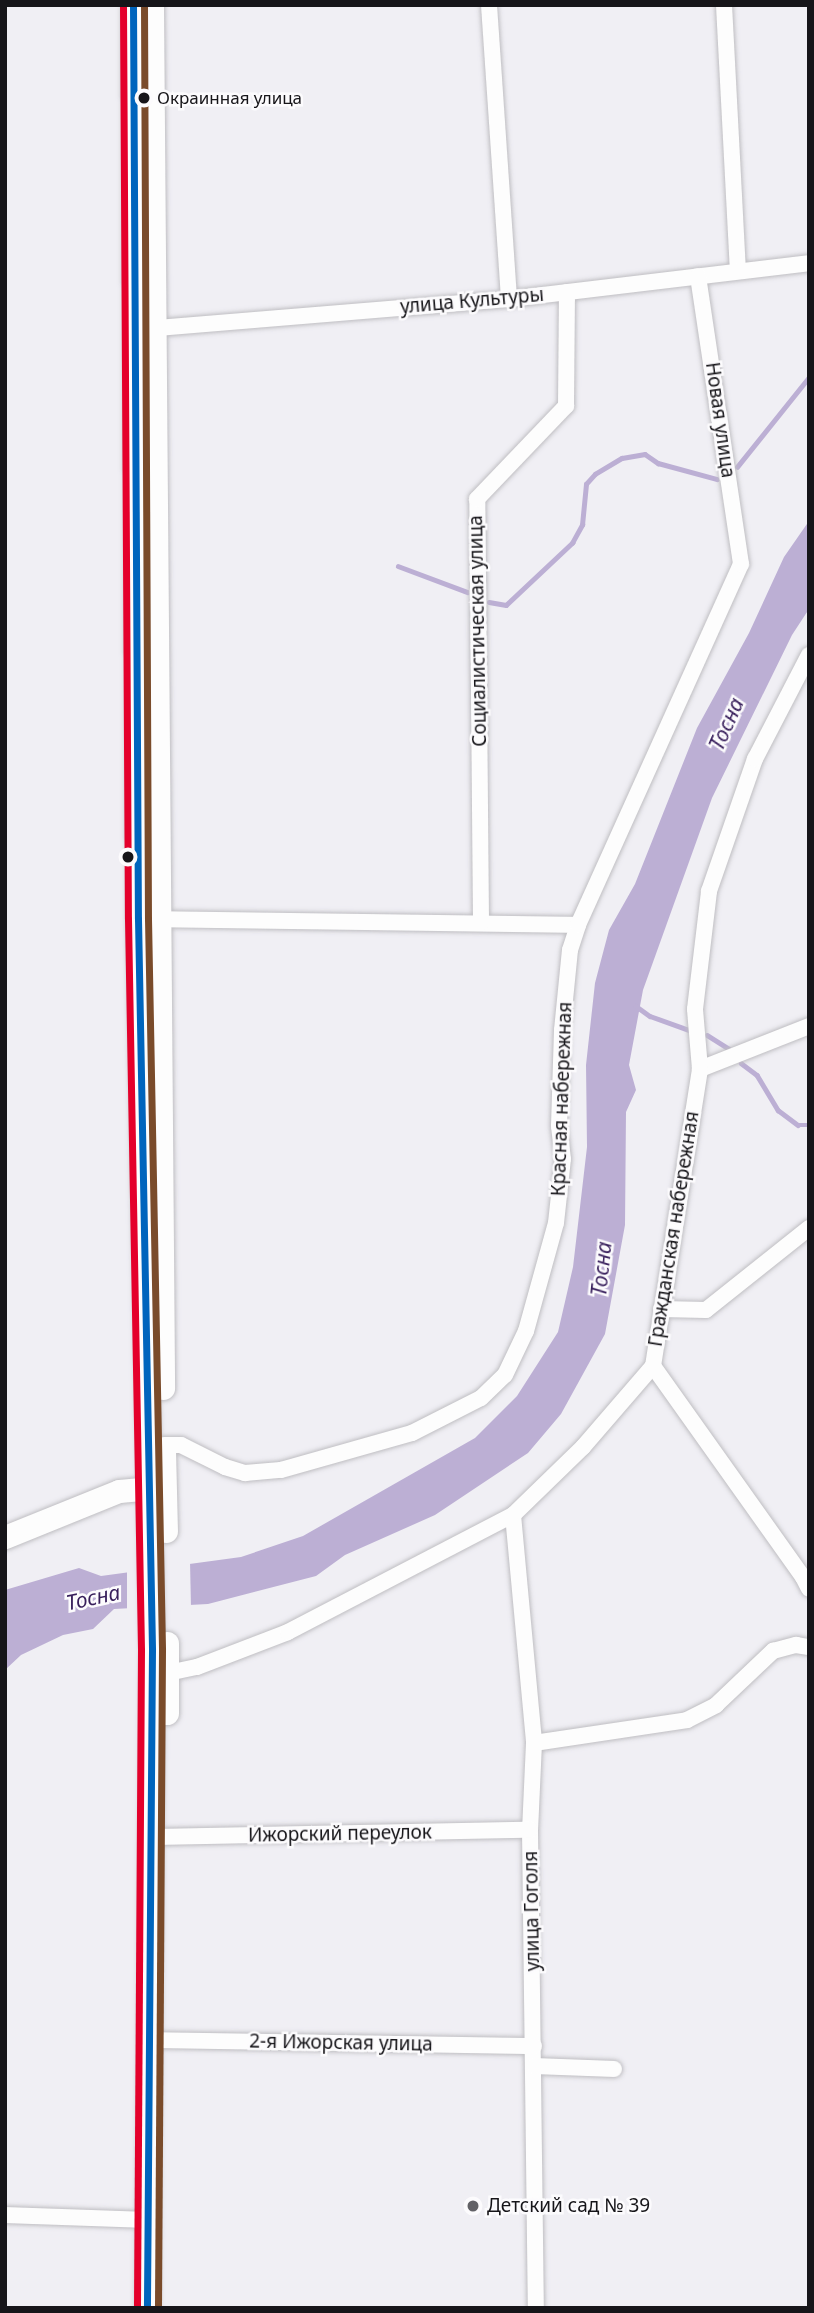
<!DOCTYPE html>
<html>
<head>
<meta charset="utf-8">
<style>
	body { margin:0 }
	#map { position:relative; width:814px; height:2313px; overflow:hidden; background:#f0eff4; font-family:"Noto Sans",sans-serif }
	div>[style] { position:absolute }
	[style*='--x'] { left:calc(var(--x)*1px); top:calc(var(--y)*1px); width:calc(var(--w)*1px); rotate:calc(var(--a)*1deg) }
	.water>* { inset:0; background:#bcafd4 }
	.pier>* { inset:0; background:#f0eff4 }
	.stream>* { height:4.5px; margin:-2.25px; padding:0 2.25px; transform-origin:2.25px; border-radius:2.25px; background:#bcafd4 }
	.roads { filter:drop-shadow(0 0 2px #bfbec2) drop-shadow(0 0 2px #bfbec2) }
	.street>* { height:16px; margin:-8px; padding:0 8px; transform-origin:8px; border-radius:8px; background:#fdfdfd }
	.secondary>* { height:23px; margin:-11.5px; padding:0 11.5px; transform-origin:11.5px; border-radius:11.5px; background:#fdfdfd }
	.bus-1>* { height:7px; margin:-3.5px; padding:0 3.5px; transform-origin:3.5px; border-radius:3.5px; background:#0065bd }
	.bus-2>* { height:7px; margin:-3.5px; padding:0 3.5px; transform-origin:3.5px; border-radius:3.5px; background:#e4002b }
	.bus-3>* { height:7px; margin:-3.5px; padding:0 3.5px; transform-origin:3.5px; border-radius:3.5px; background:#7a4b2a }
	.dots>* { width:19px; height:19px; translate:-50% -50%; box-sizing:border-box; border:4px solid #fcfbfd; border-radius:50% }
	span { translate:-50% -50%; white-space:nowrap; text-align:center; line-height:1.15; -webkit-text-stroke:5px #fcfbfd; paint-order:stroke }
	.bus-label { font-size:17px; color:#161519 }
	.left { translate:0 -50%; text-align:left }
	.street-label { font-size:19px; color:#161519 }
	.poi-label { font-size:19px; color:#161519 }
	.water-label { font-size:21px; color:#371e5b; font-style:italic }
	.frame { position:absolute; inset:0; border:7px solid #161519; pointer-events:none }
</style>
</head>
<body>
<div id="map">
	<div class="water">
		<i style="clip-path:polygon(809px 521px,809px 609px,792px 635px,712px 798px,643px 990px,629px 1065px,636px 1090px,626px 1112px,625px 1225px,605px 1334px,561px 1414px,528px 1453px,435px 1515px,345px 1555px,316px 1576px,208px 1604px,114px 1609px,93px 1629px,63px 1635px,21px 1655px,5px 1670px,5px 1590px,79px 1568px,101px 1576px,241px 1557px,303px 1536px,475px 1438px,517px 1396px,558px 1332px,573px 1267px,587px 1147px,586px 1065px,595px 983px,609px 930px,635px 884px,697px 728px,749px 633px,784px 557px)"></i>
	</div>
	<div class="pier">
		<i style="clip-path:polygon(190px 1561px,191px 1608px,127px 1612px,127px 1569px)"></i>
	</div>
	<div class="stream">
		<i style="--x:737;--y:467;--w:115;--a:-51.3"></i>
		<i style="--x:398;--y:566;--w:74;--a:20.6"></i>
		<i style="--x:489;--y:602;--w:17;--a:10"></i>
		<i style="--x:506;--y:605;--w:91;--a:-43.2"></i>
		<i style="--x:572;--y:543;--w:21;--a:-61"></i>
		<i style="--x:582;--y:525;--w:41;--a:-84.4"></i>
		<i style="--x:586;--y:484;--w:13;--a:-48"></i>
		<i style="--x:595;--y:474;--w:31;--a:-31"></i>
		<i style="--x:622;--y:458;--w:23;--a:-10"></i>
		<i style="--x:645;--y:454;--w:16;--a:35"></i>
		<i style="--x:658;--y:463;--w:61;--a:15.2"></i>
		<i style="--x:636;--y:1006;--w:17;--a:36"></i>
		<i style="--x:650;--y:1016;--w:45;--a:19.7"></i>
		<i style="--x:707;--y:1035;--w:28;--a:32"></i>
		<i style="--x:741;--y:1063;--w:20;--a:37"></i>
		<i style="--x:757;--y:1075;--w:41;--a:59"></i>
		<i style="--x:778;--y:1110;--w:25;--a:37"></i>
		<i style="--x:798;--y:1125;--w:11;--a:0"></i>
	</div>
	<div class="roads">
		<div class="street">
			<i style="--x:489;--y:5;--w:295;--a:86.1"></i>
			<i style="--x:724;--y:5;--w:266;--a:87"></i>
			<i style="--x:144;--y:329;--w:366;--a:-4.7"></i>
			<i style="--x:509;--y:299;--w:302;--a:-6.8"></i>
			<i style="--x:151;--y:919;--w:427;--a:0.8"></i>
			<i style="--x:481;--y:922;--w:423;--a:-90.5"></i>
			<i style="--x:477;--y:499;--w:129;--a:-46.3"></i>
			<i style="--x:566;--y:406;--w:114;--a:-89.5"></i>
			<i style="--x:700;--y:1069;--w:117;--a:-21.5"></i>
			<i style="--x:661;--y:1309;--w:45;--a:1.3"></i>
			<i style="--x:706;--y:1310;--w:132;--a:-38.5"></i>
			<i style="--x:653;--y:1366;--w:259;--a:54.6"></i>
			<i style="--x:803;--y:1577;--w:13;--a:63"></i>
			<i style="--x:164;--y:1445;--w:17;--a:0"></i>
			<i style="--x:181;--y:1445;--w:49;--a:26.6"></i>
			<i style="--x:225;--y:1467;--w:21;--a:17"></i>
			<i style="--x:245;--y:1473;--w:36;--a:-5"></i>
			<i style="--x:281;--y:1470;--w:136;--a:-15.8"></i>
			<i style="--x:412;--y:1433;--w:77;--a:-26.9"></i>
			<i style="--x:481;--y:1398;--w:33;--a:-44"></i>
			<i style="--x:505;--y:1375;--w:49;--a:-64.5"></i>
			<i style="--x:526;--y:1331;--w:112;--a:-74.5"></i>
			<i style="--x:556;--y:1223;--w:64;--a:-83.8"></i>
			<i style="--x:563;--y:1159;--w:33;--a:-97"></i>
			<i style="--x:559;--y:1126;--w:96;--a:-88.2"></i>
			<i style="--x:562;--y:1030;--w:80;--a:-84.3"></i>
			<i style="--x:570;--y:950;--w:26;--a:-72"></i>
			<i style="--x:578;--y:925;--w:396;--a:-65.7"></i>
			<i style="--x:741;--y:564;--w:291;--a:-98.5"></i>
			<i style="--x:513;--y:1515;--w:229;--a:84.7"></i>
			<i style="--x:534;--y:1743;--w:87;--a:92.6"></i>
			<i style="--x:530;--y:1830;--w:478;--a:89.3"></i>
			<i style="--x:168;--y:1673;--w:30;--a:-12"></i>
			<i style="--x:197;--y:1667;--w:97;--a:-21"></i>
			<i style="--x:288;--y:1632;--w:254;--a:-27.5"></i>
			<i style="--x:513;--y:1515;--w:98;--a:-44.2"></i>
			<i style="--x:583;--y:1447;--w:107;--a:-49.2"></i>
			<i style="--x:653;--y:1366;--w:301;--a:-81"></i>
			<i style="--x:700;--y:1069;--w:60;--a:-94.8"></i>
			<i style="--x:695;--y:1009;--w:119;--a:-83.2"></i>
			<i style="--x:709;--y:891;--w:140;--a:-70.8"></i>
			<i style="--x:755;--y:759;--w:117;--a:-62.6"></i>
			<i style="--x:534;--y:1743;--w:155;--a:-8.5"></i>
			<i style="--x:687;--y:1720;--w:33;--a:-27"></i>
			<i style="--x:716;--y:1705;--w:79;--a:-43.5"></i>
			<i style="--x:773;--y:1651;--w:24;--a:-15"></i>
			<i style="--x:796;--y:1645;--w:13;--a:9"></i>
			<i style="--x:150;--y:1837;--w:380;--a:-1.1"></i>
			<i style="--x:149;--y:2040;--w:385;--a:0.9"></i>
			<i style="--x:535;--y:2066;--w:79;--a:2.2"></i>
			<i style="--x:5;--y:2215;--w:143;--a:2"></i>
		</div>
		<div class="secondary">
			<i style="--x:133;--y:5;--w:914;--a:89.69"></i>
			<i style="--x:138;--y:919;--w:731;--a:88.9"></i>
			<i style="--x:152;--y:1650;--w:658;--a:90.44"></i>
			<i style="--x:152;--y:5;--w:1383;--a:89.54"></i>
			<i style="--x:164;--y:1450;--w:81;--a:88.6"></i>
			<i style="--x:5;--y:1537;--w:123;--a:-22"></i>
			<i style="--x:119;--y:1491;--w:44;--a:-5.2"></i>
			<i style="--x:167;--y:1713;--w:70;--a:-90"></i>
		</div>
	</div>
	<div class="bus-1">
		<i style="--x:133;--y:5;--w:914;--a:89.69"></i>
		<i style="--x:138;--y:919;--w:731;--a:88.9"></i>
		<i style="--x:152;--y:1650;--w:658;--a:90.44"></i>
	</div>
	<div class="bus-2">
		<i style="--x:123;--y:5;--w:914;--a:89.69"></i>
		<i style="--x:128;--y:919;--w:731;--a:88.98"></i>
		<i style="--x:141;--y:1650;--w:658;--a:90.35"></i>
	</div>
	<div class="bus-3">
		<i style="--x:144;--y:5;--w:914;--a:89.75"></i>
		<i style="--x:148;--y:919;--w:731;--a:88.9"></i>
		<i style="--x:162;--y:1650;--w:658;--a:90.35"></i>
	</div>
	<div class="dots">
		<i style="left:144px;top:98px;background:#161519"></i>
		<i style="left:128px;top:857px;background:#161519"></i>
		<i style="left:473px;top:2206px;background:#626166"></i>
	</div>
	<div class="bus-label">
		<span class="left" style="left:157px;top:98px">Окраинная улица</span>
	</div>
	<div class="street-label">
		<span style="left:472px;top:301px;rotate:-5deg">улица Культуры</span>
		<span style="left:720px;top:420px;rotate:82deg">Новая улица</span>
		<span style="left:478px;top:631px;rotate:-91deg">Социалистическая улица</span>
		<span style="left:562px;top:1099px;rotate:-88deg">Красная набережная</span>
		<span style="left:674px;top:1229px;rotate:-81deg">Гражданская набережная</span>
		<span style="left:340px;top:1834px;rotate:-1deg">Ижорский переулок</span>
		<span style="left:532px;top:1911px;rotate:-91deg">улица Гоголя</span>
		<span style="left:341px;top:2043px;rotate:1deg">2-я Ижорская улица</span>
	</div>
	<div class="poi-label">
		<span class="left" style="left:487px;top:2206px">Детский сад № 39</span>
	</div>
	<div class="water-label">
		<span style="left:726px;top:724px;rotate:-66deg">Тосна</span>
		<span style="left:601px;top:1269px;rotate:-84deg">Тосна</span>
		<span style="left:93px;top:1597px;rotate:-12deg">Тосна</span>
	</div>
	<div class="frame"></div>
</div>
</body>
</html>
